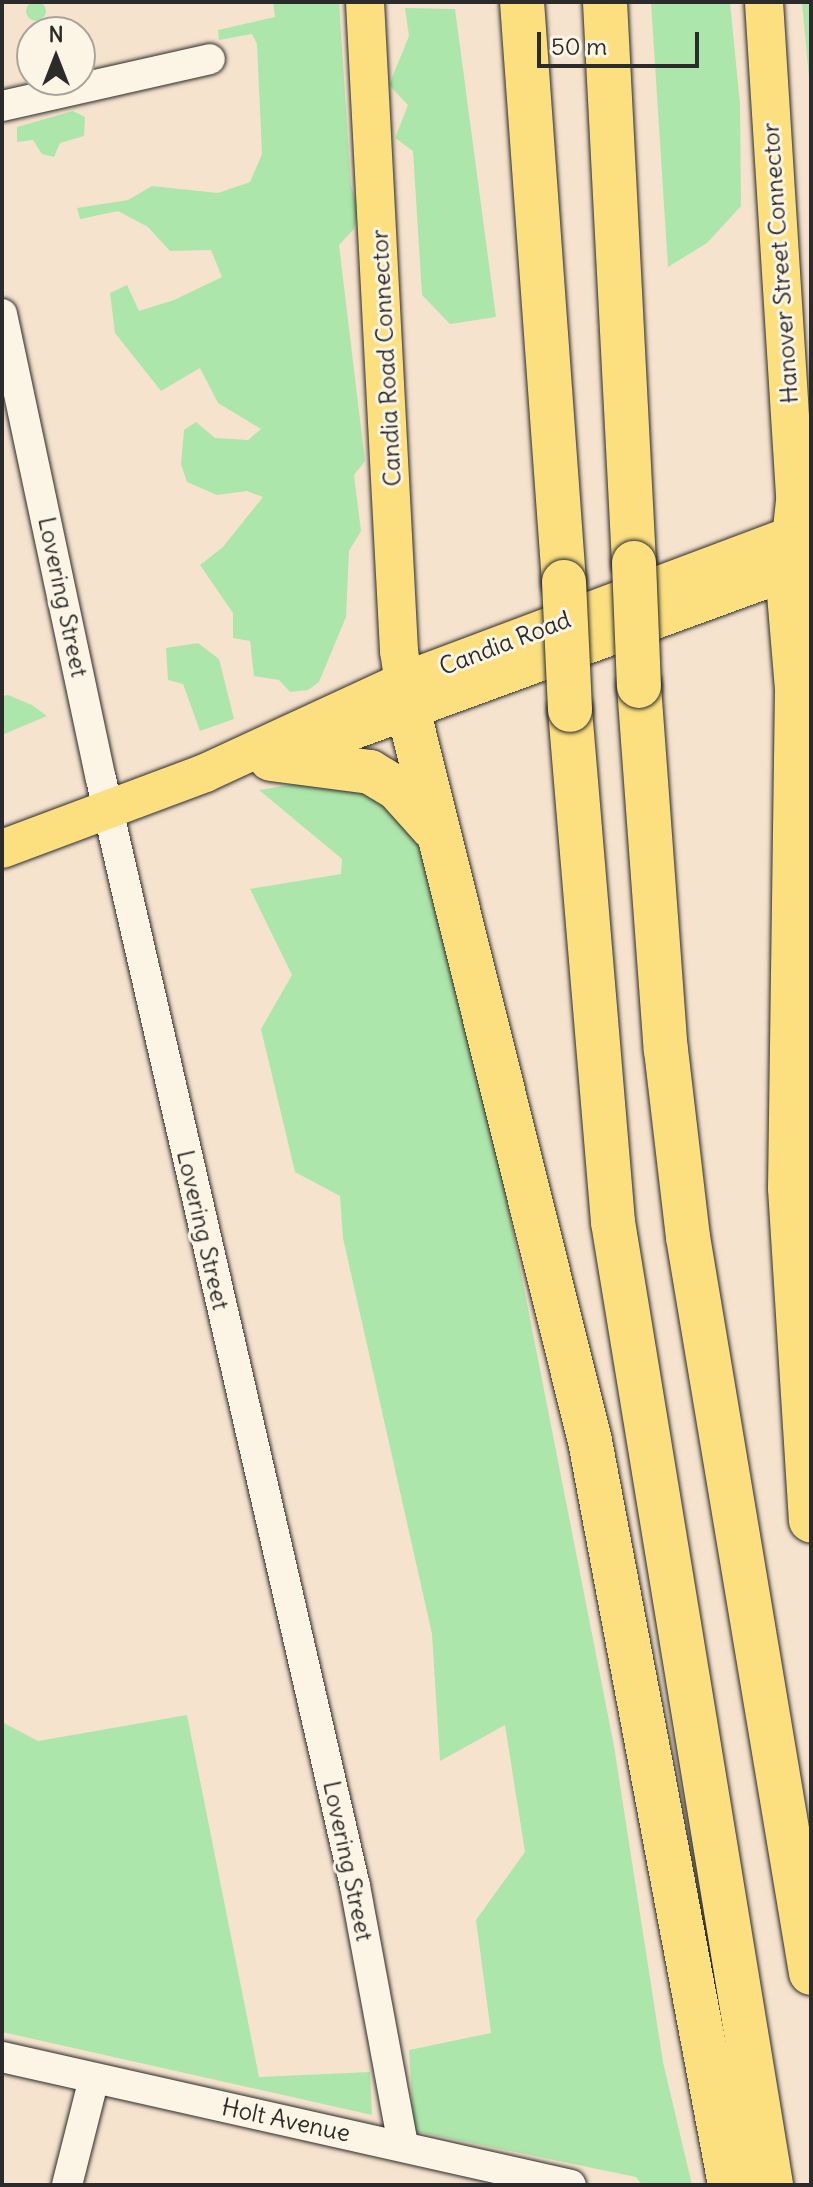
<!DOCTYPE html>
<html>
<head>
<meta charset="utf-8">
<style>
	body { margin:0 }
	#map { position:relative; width:813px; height:2187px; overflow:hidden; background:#f6e3ce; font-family:Delius,sans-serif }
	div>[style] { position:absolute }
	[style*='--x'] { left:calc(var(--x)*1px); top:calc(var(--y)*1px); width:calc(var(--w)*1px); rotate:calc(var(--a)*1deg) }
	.green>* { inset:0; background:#ade6aa }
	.round { border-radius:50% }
	.roads { filter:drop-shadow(0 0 2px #2b2b2b) drop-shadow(0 0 2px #2b2b2b) }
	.minor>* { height:30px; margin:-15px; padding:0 15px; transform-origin:15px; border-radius:15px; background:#fcf5e5 }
	.major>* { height:38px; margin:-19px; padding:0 19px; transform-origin:19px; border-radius:19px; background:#fce080 }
	.highway>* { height:44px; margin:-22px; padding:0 22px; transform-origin:22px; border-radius:22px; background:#fce080 }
	.bridges { filter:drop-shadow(0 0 2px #2b2b2b) drop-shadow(0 0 2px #2b2b2b) }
	.highway-bridge>* { height:44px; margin:-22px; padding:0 22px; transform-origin:22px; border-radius:22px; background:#fce080 }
	span { translate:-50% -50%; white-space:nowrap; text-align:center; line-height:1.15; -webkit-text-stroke:6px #fcf5e5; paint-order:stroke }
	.street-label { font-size:24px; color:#2b2b2b }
	.frame { position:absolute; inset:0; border:4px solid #2b2b2b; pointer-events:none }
	.north { position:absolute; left:16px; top:16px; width:80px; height:80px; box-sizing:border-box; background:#fcf5e5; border:2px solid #a8a49b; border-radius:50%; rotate:0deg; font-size:22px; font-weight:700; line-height:32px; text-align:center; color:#2b2b2b }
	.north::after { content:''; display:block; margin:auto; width:28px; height:36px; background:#2b2b2b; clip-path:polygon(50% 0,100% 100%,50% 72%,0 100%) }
	.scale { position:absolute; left:537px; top:32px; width:162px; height:36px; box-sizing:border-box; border:4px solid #2b2b2b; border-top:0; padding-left:10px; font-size:24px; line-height:28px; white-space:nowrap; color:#2b2b2b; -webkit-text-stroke:6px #fcf5e5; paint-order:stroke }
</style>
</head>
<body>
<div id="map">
	<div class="green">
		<i class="round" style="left:26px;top:1px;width:20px;height:20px"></i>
		<i style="clip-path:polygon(273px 2px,339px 2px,351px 185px,358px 209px,354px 229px,339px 245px,365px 461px,354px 475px,361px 531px,349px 551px,346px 617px,319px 682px,308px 690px,290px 692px,279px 680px,254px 676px,250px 641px,233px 638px,233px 613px,200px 565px,223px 547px,263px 497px,247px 491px,217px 495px,187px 482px,181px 464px,184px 430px,196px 422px,215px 438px,248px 440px,261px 429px,218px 403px,200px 368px,161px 391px,115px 333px,110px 293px,127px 285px,139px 311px,174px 300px,222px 277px,211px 250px,170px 251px,148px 227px,118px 211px,80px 219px,77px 208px,128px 200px,152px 186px,218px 193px,250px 182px,262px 154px,257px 44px,252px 34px,219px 40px,218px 30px,275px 17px)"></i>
		<i style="clip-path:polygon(651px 2px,730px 2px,740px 104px,741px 206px,707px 243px,668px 267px)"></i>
		<i style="clip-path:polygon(802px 2px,811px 2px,811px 100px)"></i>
		<i style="clip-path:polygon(405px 8px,455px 9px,496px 317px,450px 324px,422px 295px,413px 151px,395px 138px,408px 105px,389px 85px,409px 36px)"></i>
		<i style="clip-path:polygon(73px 111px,85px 117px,84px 136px,60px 143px,54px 157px,42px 154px,33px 140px,17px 142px,17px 127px)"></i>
		<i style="clip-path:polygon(198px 643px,219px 659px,234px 719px,200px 731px,183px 684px,168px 680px,166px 648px)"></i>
		<i style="clip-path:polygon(8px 695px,32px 705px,47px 716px,2px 735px,2px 696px)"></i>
		<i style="clip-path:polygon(314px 781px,368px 788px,421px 846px,492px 1125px,614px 1746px,663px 2062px,692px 2185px,642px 2185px,636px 2177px,414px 2131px,409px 2050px,491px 2033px,476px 1920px,525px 1852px,505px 1725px,440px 1761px,432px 1634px,343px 1238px,340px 1196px,295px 1172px,261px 1029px,292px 975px,250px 889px,341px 874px,342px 859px,259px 790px)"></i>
		<i style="clip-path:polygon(187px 1715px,259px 2077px,370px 2072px,372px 2115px,2px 2032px,2px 1722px,38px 1741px)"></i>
	</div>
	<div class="roads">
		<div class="minor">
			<i style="--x:2;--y:106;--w:213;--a:-12.7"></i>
			<i style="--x:2;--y:314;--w:475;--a:78"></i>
			<i style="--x:101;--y:779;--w:1136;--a:77.08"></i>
			<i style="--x:355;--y:1886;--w:264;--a:79.5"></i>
			<i style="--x:2;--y:2057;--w:583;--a:12.68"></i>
			<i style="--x:67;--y:2185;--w:110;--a:-75.8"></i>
		</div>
		<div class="major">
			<i style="--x:365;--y:2;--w:650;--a:87"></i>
			<i style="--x:399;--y:651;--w:53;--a:81.3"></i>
			<i style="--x:764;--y:2;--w:500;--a:86.4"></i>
			<i style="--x:795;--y:501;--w:55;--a:96.2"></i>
			<i style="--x:305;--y:748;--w:539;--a:-20.08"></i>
			<i style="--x:2;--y:849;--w:217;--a:-20.5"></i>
			<i style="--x:205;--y:773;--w:219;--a:-24.8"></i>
			<i style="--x:404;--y:681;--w:435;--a:-20.6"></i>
		</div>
		<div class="highway">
			<i style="--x:522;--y:2;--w:582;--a:85.86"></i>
			<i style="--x:605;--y:2;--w:562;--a:87.04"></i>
			<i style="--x:787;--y:570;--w:118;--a:85.2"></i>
			<i style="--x:797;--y:688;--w:500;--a:90.8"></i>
			<i style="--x:790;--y:1188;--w:333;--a:86.4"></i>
			<i style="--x:639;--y:686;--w:365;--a:85.8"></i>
			<i style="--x:666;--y:1050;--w:188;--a:83.3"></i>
			<i style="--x:688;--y:1237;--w:746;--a:80.51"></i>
			<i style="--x:570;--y:710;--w:514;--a:85.2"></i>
			<i style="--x:613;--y:1222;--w:976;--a:80.68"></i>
			<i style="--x:409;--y:713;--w:750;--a:76.04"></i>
			<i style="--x:590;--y:1441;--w:757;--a:79.34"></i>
			<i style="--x:271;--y:759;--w:100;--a:7.5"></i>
			<i style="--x:370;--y:772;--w:33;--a:31"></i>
			<i style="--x:398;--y:789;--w:52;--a:48.1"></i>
		</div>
	</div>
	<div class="bridges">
		<div class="highway-bridge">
			<i style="--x:634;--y:563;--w:123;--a:87.7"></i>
			<i style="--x:564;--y:582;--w:128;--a:87.3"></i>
		</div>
	</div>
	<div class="street-label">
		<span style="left:780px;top:263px;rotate:-94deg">Hanover Street Connector</span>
		<span style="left:386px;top:358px;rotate:-93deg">Candia Road Connector</span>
		<span style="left:63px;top:597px;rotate:78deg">Lovering Street</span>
		<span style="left:505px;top:643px;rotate:-21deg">Candia Road</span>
		<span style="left:203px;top:1230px;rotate:77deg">Lovering Street</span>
		<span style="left:348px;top:1861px;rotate:78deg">Lovering Street</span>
		<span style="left:286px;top:2120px;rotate:12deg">Holt Avenue</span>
	</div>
	<div class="frame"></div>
	<div class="north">N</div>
	<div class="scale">50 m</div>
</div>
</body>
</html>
